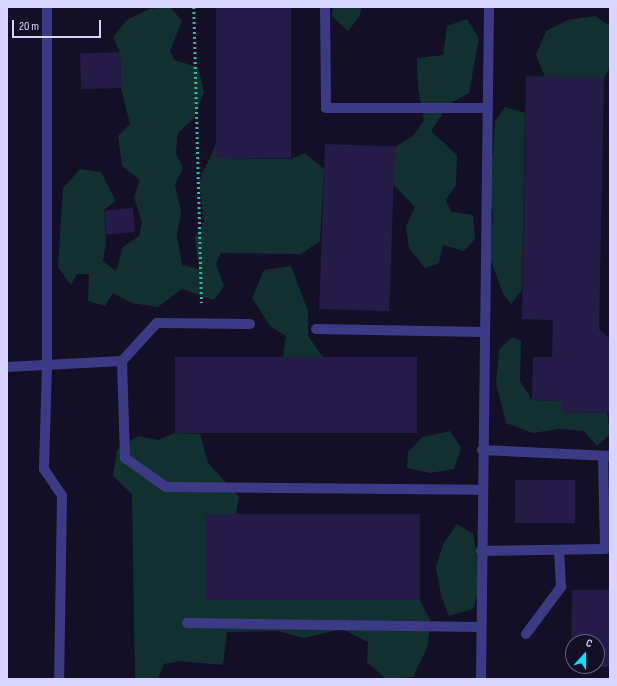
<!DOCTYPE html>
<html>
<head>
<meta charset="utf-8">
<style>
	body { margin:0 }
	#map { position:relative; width:617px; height:686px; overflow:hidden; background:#130f26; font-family:"Sofia Sans Condensed",sans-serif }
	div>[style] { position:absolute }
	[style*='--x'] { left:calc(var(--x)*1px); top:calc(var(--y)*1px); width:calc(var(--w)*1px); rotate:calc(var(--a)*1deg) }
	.green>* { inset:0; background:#12302f }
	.building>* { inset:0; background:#241b47; transform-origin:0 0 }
	.path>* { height:2.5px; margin-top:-1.25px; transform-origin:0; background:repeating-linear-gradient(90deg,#2fb8b0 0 2px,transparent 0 5px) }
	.minor>* { height:10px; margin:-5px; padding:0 5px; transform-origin:5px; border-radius:5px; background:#3d3a85 }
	span { translate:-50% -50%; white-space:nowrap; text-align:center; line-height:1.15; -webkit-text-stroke:3px #130f26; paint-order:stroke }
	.frame { position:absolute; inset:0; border:8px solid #d9d4ff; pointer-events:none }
	.north { position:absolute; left:565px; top:634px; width:40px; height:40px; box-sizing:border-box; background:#130f26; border:1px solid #625e7d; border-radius:50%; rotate:21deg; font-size:11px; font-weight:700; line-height:16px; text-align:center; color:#d9d4ff }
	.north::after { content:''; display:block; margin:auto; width:14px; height:18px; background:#00e5ff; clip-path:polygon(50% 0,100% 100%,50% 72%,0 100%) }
	.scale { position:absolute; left:12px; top:20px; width:89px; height:18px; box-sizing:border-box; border:2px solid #d9d4ff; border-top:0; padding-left:5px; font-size:12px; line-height:14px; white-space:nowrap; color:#d9d4ff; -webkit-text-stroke:3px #130f26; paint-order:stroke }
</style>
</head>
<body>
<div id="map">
	<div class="green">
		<i style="clip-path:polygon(170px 7px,182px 21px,170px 51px,174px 60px,198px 67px,204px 92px,194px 118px,178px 133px,176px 154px,183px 168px,175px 184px,181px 212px,177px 235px,182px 265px,199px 269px,195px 238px,204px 221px,199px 181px,216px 144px,217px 158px,291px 159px,305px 153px,324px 169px,320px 241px,301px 254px,221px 253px,216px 264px,224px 286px,214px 300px,182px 289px,158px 307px,132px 303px,113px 293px,105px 306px,88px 301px,89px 274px,77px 274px,71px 285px,58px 267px,63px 188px,80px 169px,101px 172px,116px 201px,104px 210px,106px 243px,103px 261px,116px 271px,123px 247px,139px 236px,142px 223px,134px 197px,140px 180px,122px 166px,118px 136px,130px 124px,121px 88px,120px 52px,113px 37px,127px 20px,149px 9px)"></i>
		<i style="clip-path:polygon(333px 7px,362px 7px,359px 17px,348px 31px,332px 16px)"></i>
		<i style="clip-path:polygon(595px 16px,610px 26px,610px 67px,604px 78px,545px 77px,536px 55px,546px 31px,568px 20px)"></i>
		<i style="clip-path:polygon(467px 19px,479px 38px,469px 93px,449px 104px,431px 131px,457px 155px,456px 185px,446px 200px,451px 212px,473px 215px,475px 239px,464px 251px,443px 245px,439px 263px,425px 268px,409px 248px,406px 226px,415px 207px,393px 184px,395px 147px,413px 136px,424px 120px,418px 88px,417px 58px,443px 55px,447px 26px)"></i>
		<i style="clip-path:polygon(505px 107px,525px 113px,522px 290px,511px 304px,503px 294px,490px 258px,493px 211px,482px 185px,493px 153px,495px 121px)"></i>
		<i style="clip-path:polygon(291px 266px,308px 311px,308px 336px,323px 357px,283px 357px,286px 336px,270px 326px,252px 298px,264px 270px)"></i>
		<i style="clip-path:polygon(512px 337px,521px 341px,520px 381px,532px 400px,562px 401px,563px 412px,607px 413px,610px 434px,597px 446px,584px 431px,559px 429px,533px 433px,506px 423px,496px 383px,499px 350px)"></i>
		<i style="clip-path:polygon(450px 431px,461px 448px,454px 469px,430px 473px,407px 468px,408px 452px,422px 437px)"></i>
		<i style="clip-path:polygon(175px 433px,200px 434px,208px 463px,239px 497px,236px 514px,205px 515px,205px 600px,420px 600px,431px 622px,427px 648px,413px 677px,386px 679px,367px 662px,368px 642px,342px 629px,304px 638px,277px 631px,227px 632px,223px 665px,180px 661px,164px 664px,158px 679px,135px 679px,132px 494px,113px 476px,117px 450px,138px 436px,158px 440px)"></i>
		<i style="clip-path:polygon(457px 524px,473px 534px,482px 580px,473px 609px,449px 616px,441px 595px,436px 567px,443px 544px)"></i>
	</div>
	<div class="building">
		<i style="left:216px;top:7px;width:75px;height:151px"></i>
		<i style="left:120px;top:52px;width:36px;height:40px;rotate:88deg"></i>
		<i style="clip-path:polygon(526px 76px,604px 78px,599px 329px,610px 339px,610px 413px,562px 412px,562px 401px,532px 400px,533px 357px,552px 357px,553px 320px,522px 319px)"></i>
		<i style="left:325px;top:144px;width:70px;height:165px;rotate:2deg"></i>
		<i style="left:133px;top:208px;width:24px;height:29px;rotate:85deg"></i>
		<i style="left:175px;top:357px;width:242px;height:76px"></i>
		<i style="left:515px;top:480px;width:60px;height:43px"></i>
		<i style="left:205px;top:514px;width:215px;height:86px"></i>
		<i style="clip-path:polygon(evenodd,572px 590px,610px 590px,610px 667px,571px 667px,572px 590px,573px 642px,597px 642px,597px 666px,573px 666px,573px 642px)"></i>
	</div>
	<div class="path">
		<i style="--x:194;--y:7;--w:296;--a:88.5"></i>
	</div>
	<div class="minor">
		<i style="--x:47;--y:7;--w:359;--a:90"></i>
		<i style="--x:47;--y:366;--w:103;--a:91.7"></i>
		<i style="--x:44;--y:469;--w:32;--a:56"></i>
		<i style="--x:62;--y:496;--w:183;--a:90.9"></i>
		<i style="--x:325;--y:7;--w:101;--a:89.4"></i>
		<i style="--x:326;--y:108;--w:160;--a:0"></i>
		<i style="--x:316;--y:329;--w:167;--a:1"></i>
		<i style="--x:122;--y:361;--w:97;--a:88.2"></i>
		<i style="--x:125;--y:458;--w:50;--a:35.3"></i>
		<i style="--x:166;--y:487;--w:316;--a:0.5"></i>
		<i style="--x:7;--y:367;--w:115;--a:-3"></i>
		<i style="--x:122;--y:361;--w:52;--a:-47.4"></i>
		<i style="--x:157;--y:323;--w:93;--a:0.6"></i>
		<i style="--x:482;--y:450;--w:128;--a:2.7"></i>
		<i style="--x:481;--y:551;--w:124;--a:-0.9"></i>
		<i style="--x:605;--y:549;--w:93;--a:-91.2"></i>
		<i style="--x:187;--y:623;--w:294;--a:0.8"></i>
		<i style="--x:526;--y:634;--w:59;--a:-53.3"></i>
		<i style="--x:561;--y:587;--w:37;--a:-93"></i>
		<i style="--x:481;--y:679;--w:672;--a:-89.32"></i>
	</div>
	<div class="frame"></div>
	<div class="north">С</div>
	<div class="scale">20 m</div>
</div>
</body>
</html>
